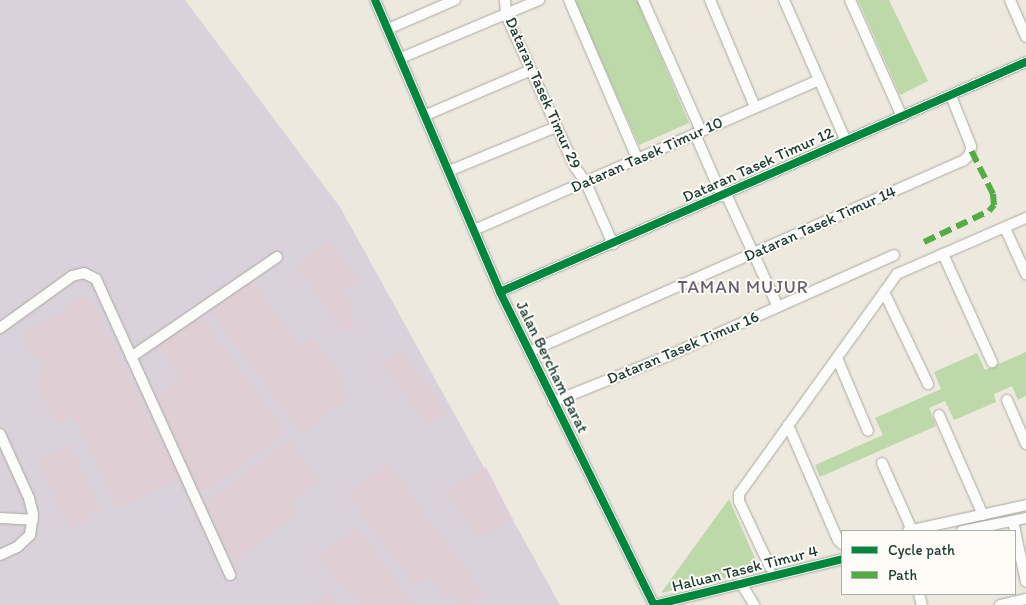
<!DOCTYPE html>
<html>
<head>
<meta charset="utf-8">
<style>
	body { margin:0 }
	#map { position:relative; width:1026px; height:605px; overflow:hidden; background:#eee9de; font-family:Itim,sans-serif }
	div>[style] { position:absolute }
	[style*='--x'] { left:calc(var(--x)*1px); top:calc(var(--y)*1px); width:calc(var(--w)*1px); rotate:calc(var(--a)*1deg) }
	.industrial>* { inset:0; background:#dad2da }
	.green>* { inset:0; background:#bdd8a9 }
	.building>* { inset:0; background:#dfcfd4; transform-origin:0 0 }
	.roads { filter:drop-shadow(0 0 1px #a8a9a2) drop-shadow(0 0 1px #a8a9a2) }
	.minor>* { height:10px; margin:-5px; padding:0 5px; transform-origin:5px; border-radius:5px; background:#fcfcfa }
	.quiet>* { height:6px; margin-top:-3px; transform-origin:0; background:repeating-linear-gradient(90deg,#52ad45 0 12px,transparent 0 18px) }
	.cycleway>* { height:8px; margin:-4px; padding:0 4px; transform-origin:4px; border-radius:4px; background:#00873e }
	span { translate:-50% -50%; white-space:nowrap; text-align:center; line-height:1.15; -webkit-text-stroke:4px #fdfcf7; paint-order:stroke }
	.street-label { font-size:16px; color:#1f3d34 }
	.neighbourhood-label { font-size:18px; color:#65616d; letter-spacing:1px }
	.legend { position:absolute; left:841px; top:530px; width:175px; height:65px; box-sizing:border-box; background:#fdfcf7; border:1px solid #a4b0a9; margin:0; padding:6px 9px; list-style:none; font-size:15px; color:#1f3d34 }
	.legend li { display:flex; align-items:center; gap:10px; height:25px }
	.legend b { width:25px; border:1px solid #a4b0a9 }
</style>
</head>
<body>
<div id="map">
	<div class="industrial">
		<i style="clip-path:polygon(0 0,185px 0,340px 207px,560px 605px,0 605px)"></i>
	</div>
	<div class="green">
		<i style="clip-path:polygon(574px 0,637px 0,689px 123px,639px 145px)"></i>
		<i style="clip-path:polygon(858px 0,889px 0,928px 81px,900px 95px)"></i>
		<i style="clip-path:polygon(1026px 352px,1026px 396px,1018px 400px,1012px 386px,994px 394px,996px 402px,954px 420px,945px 401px,929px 408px,936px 426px,820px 477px,815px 465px,883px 435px,875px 418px,941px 389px,934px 372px,977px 353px,985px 370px)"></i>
		<i style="clip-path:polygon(729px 499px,760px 570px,661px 593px)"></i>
	</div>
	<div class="building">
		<i style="clip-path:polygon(329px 240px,359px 281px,344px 292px,355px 308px,350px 312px,352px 315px,348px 318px,354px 326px,345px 333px,295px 265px)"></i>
		<i style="clip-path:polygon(249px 277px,300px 346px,313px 337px,344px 379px,338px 383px,349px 398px,301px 434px,208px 308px)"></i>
		<i style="clip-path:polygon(86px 295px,89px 302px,92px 300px,162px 448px,166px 445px,182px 479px,117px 509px,73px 416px,56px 424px,36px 382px,43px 378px,39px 370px,46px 367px,43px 361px,40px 363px,36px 355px,32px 356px,22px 335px,29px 331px,27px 328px,68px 309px,66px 305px)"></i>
		<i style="clip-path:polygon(199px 313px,286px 433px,207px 491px,204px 488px,198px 492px,189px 480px,195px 475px,171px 443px,177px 438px,154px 406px,163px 399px,159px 394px,182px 378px,157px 344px)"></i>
		<i style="left:401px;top:350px;width:76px;height:24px;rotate:53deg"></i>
		<i style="clip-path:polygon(290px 439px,320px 481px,289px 504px,297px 514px,236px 560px,214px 531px,220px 526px,204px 504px)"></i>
		<i style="clip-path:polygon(70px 444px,101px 509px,87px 515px,90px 520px,70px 530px,37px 460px)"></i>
		<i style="clip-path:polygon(388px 463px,485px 595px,471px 605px,460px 605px,450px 592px,443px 597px,428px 576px,414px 586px,347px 494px)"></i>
		<i style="clip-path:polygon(486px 467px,513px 520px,478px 539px,444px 490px)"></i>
		<i style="clip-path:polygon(357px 527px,414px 605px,360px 605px,343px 582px,339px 585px,317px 556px)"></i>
		<i style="clip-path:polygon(330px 592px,339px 605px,313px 605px)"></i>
	</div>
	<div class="roads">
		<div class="minor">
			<i style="--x:375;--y:0;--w:318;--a:66.8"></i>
			<i style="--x:500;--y:292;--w:349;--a:63.8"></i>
			<i style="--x:654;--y:605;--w:194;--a:-13.7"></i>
			<i style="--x:505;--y:0;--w:15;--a:86"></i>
			<i style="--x:506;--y:15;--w:167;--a:65.6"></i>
			<i style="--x:575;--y:167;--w:19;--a:55"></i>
			<i style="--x:586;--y:183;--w:67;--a:66.1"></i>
			<i style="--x:569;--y:0;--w:172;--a:66.7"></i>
			<i style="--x:643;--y:0;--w:143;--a:66.1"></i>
			<i style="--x:710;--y:0;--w:116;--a:67.2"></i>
			<i style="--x:784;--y:0;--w:154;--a:66.3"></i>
			<i style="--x:850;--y:0;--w:128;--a:66"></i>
			<i style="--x:1010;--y:0;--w:40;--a:66.6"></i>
			<i style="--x:388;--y:29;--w:73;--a:-23.4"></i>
			<i style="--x:401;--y:58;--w:150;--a:-22.8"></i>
			<i style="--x:426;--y:115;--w:114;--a:-23.2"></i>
			<i style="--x:695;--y:134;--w:68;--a:66.5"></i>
			<i style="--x:449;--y:171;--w:116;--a:-22.4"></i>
			<i style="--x:726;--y:194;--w:124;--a:65.3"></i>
			<i style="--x:1005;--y:228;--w:51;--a:65.5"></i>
			<i style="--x:474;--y:230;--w:376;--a:-23.5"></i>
			<i style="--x:943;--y:254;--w:119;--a:65.6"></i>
			<i style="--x:500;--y:292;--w:574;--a:-23.62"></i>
			<i style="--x:884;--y:292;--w:102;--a:64.4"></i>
			<i style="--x:0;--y:328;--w:89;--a:-35.8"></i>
			<i style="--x:72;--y:276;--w:12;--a:-14"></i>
			<i style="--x:84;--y:273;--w:13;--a:27"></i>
			<i style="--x:96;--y:279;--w:325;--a:65.6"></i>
			<i style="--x:529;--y:352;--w:474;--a:-23.8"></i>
			<i style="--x:963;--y:161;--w:10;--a:-45"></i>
			<i style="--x:970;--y:154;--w:8;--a:-83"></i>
			<i style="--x:971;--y:146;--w:54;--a:-111.8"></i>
			<i style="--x:131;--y:357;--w:177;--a:-34.4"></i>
			<i style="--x:837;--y:358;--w:79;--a:67"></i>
			<i style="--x:1007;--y:400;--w:48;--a:66.6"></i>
			<i style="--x:553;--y:402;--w:118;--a:-21.8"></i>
			<i style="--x:663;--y:358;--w:253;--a:-24"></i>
			<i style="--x:939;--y:415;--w:109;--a:66.3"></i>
			<i style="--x:788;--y:425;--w:125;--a:66.5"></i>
			<i style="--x:838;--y:540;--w:6;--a:45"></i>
			<i style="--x:0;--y:434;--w:70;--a:65.6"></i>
			<i style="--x:29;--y:498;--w:16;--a:76"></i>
			<i style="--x:33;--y:514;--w:21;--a:98"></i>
			<i style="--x:30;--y:535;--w:18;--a:137"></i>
			<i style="--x:17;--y:547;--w:19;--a:155"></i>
			<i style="--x:882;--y:463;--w:73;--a:65.9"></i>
			<i style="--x:0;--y:518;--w:33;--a:3"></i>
			<i style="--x:1013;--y:521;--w:62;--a:78"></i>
			<i style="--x:908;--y:531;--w:121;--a:-12.4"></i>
			<i style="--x:962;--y:531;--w:65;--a:-11.5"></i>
			<i style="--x:770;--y:567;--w:73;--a:-115.2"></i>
			<i style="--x:739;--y:501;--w:7;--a:-90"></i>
			<i style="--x:739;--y:494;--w:271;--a:-54.3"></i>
			<i style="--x:897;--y:274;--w:141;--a:-23.5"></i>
			<i style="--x:741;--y:583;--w:26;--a:59"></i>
			<i style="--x:919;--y:594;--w:11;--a:75"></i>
			<i style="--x:1000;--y:605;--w:27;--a:-13"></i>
		</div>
	</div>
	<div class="quiet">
		<i style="--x:924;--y:242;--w:72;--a:-25.5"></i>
		<i style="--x:989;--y:211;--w:8;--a:-50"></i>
		<i style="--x:994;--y:205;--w:11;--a:-95"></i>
		<i style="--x:993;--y:194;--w:49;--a:-116.6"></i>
	</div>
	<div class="cycleway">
		<i style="--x:375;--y:0;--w:318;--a:66.8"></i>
		<i style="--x:500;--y:292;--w:349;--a:63.8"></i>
		<i style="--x:654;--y:605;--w:194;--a:-13.7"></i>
		<i style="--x:500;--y:292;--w:574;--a:-23.62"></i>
	</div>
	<div class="street-label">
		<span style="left:543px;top:93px;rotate:66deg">Dataran Tasek Timur 29</span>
		<span style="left:647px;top:155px;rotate:-24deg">Dataran Tasek Timur 10</span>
		<span style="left:758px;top:165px;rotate:-24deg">Dataran Tasek Timur 12</span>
		<span style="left:820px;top:224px;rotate:-24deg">Dataran Tasek Timur 14</span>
		<span style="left:683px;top:348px;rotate:-23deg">Dataran Tasek Timur 16</span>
		<span style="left:552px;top:367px;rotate:64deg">Jalan Bercham Barat</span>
		<span style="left:745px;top:569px;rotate:-14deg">Haluan Tasek Timur 4</span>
	</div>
	<div class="neighbourhood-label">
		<span style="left:743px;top:287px">TAMAN MUJUR</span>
	</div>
	<ul class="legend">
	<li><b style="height:6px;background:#00873e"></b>Cycle path</li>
	<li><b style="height:6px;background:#52ad45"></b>Path</li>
	</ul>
</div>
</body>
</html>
